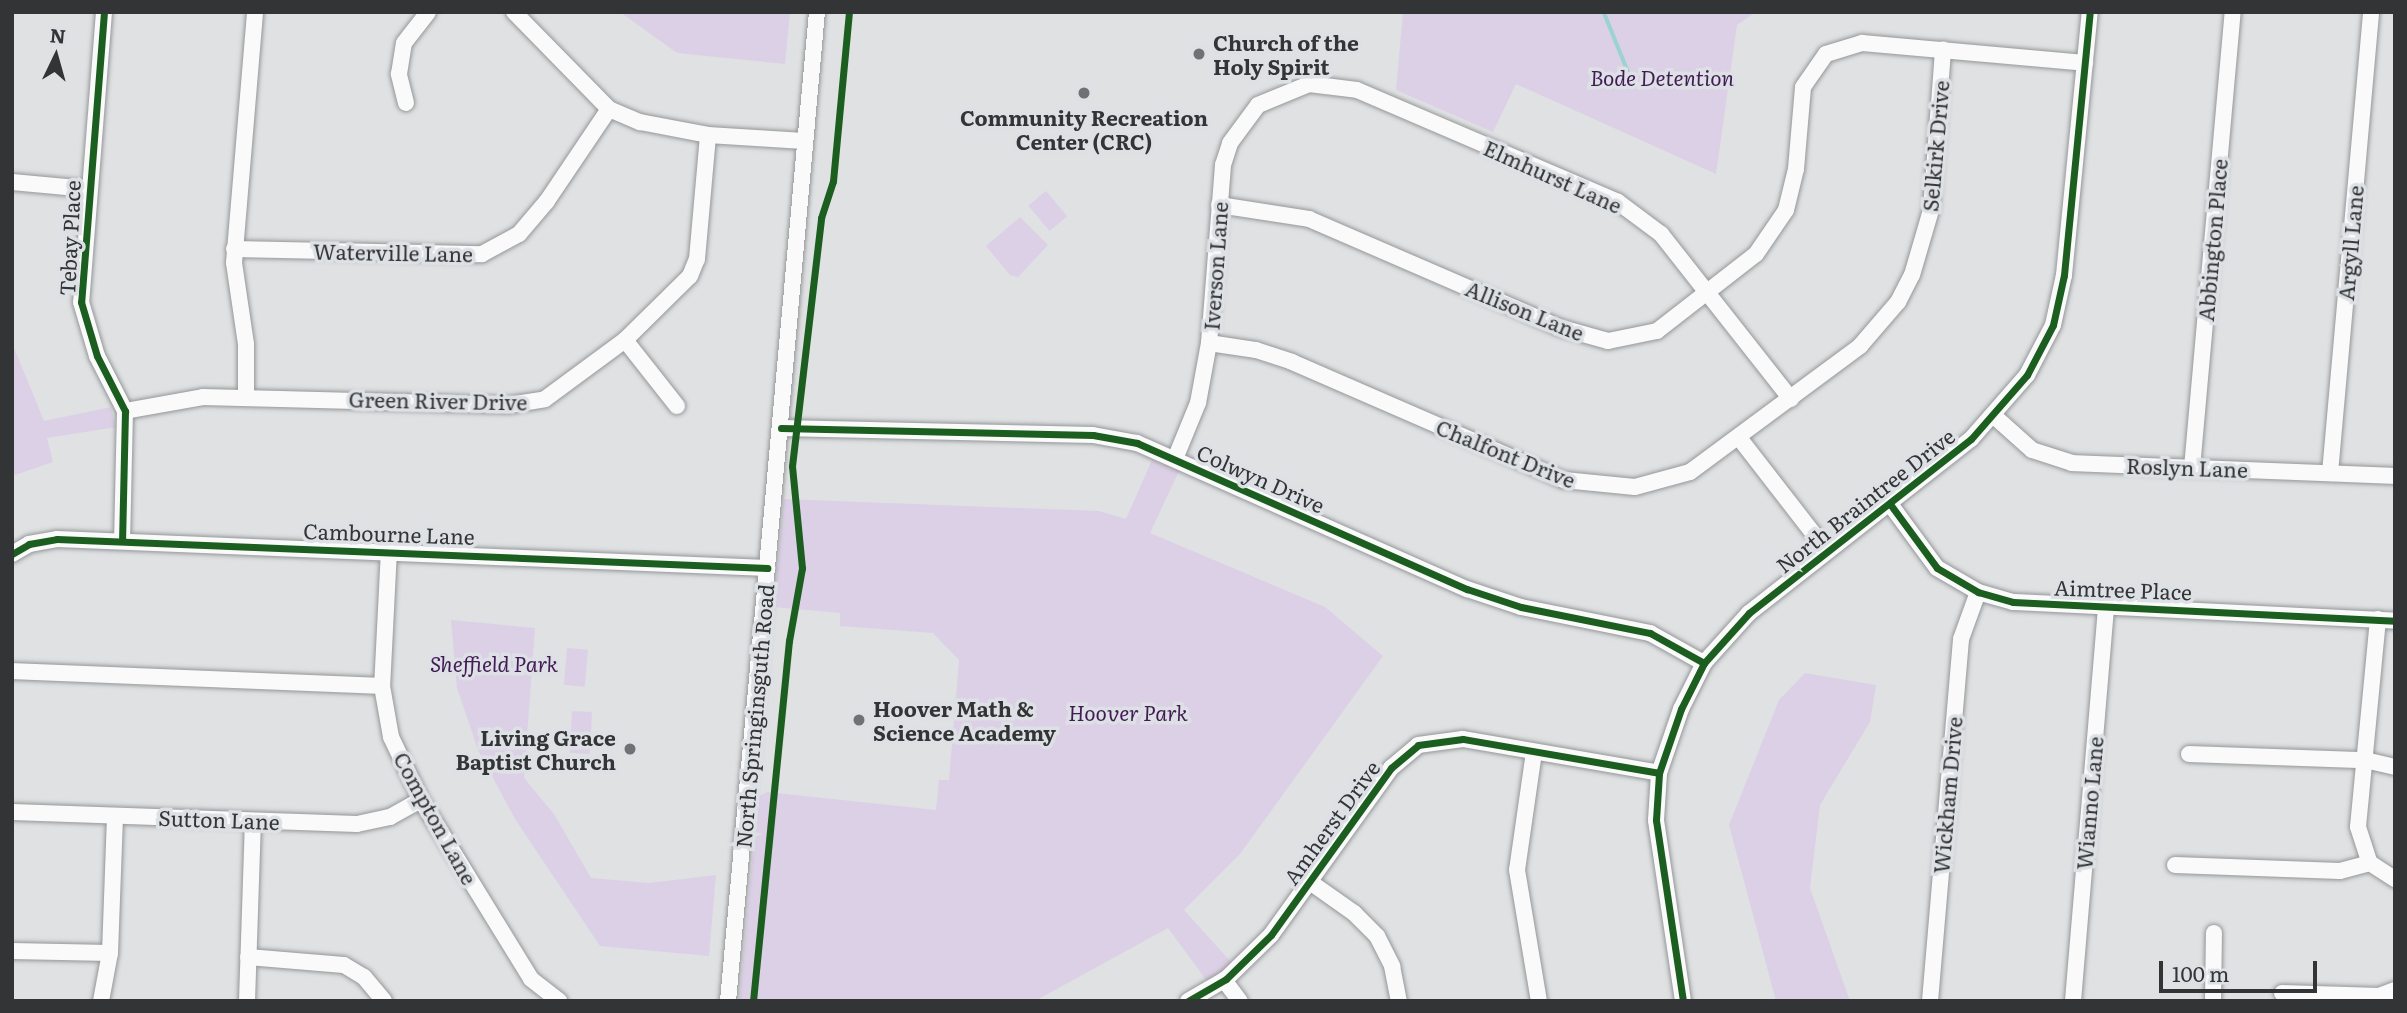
<!DOCTYPE html>
<html>
<head>
<meta charset="utf-8">
<style>
	body { margin:0 }
	#map { position:relative; width:2407px; height:1013px; overflow:hidden; background:#dfe1e3; font-family:Literata,serif }
	div>[style] { position:absolute }
	[style*='--x'] { left:calc(var(--x)*1px); top:calc(var(--y)*1px); width:calc(var(--w)*1px); rotate:calc(var(--a)*1deg) }
	.green>* { inset:0; background:#dcd0e6; transform-origin:0 0 }
	.stream>* { height:3.5px; margin:-1.75px; padding:0 1.75px; transform-origin:1.75px; border-radius:1.75px; background:#9cd2d0 }
	.roads { filter:drop-shadow(0 0 2px #959798) drop-shadow(0 0 2px #959798) }
	.minor>* { height:16px; margin:-8px; padding:0 8px; transform-origin:8px; border-radius:8px; background:#fafafb }
	.cycleway>* { height:7px; margin:-3.5px; padding:0 3.5px; transform-origin:3.5px; border-radius:3.5px; background:#1b5e20 }
	.dots>* { width:19px; height:19px; translate:-50% -50%; box-sizing:border-box; border:4px solid #dde1e5; border-radius:50% }
	span { translate:-50% -50%; white-space:nowrap; text-align:center; line-height:1.15; -webkit-text-stroke:7px #dde1e5; paint-order:stroke }
	.poi-label { font-size:21px; color:#323435; font-weight:700 }
	.left { translate:0 -50%; text-align:left }
	.right { translate:-100% -50%; text-align:right }
	.park-label { font-size:21px; color:#421b55; font-style:italic }
	.street-label { font-size:21px; color:#323435 }
	.frame { position:absolute; inset:0; border:14px solid #323435; pointer-events:none }
	.north { position:absolute; left:21px; top:21px; width:70px; height:70px; -webkit-text-stroke:5px #dde1e5; paint-order:stroke; rotate:5deg; font-size:19px; font-weight:700; line-height:28px; text-align:center; color:#323435 }
	.north::after { content:''; display:block; margin:auto; width:24px; height:32px; background:#323435; clip-path:polygon(50% 0,100% 100%,50% 72%,0 100%) }
	.scale { position:absolute; left:2159px; top:961px; width:158px; height:32px; box-sizing:border-box; border:4px solid #323435; border-top:0; padding-left:9px; font-size:21px; line-height:24px; white-space:nowrap; color:#323435; -webkit-text-stroke:5px #dde1e5; paint-order:stroke }
</style>
</head>
<body>
<div id="map">
	<div class="green">
		<i style="clip-path:polygon(620px 12px,790px 12px,785px 64px,677px 53px)"></i>
		<i style="clip-path:polygon(1403px 12px,1756px 12px,1737px 25px,1716px 174px,1516px 84px,1493px 132px,1396px 90px)"></i>
		<i style="left:1046px;top:191px;width:33px;height:23px;rotate:50deg"></i>
		<i style="clip-path:polygon(1020px 217px,1048px 245px,1018px 277px,1010px 275px,986px 246px)"></i>
		<i style="clip-path:polygon(12px 343px,44px 421px,111px 407px,116px 427px,47px 438px,53px 462px,12px 476px)"></i>
		<i style="clip-path:polygon(1152px 460px,1179px 471px,1150px 533px,1325px 607px,1383px 656px,1240px 854px,1184px 910px,1232px 963px,1207px 981px,1168px 928px,1035px 1001px,739px 1001px,758px 797px,767px 792px,936px 810px,939px 780px,949px 780px,959px 660px,933px 633px,840px 626px,840px 613px,774px 607px,784px 499px,1099px 511px,1126px 519px)"></i>
		<i style="clip-path:polygon(451px 620px,535px 628px,524px 778px,554px 814px,591px 878px,649px 883px,716px 875px,709px 956px,600px 946px,515px 819px,478px 750px,457px 688px)"></i>
		<i style="left:567px;top:648px;width:21px;height:37px;rotate:5deg"></i>
		<i style="clip-path:polygon(1805px 673px,1876px 685px,1870px 722px,1820px 805px,1810px 888px,1850px 1001px,1776px 1001px,1729px 825px,1779px 700px)"></i>
		<i style="left:572px;top:711px;width:20px;height:42px;rotate:3deg"></i>
	</div>
	<div class="stream">
		<i style="--x:1604;--y:12;--w:80;--a:67.9"></i>
	</div>
	<div class="roads">
		<div class="minor">
			<i style="--x:104;--y:12;--w:291;--a:94.5"></i>
			<i style="--x:81;--y:302;--w:56;--a:73.5"></i>
			<i style="--x:97;--y:356;--w:62;--a:63"></i>
			<i style="--x:125;--y:411;--w:130;--a:91.3"></i>
			<i style="--x:514;--y:12;--w:136;--a:45.6"></i>
			<i style="--x:609;--y:109;--w:34;--a:23"></i>
			<i style="--x:640;--y:122;--w:69;--a:10.8"></i>
			<i style="--x:708;--y:135;--w:96;--a:3.6"></i>
			<i style="--x:406;--y:103;--w:30;--a:-104"></i>
			<i style="--x:399;--y:74;--w:31;--a:-81"></i>
			<i style="--x:404;--y:43;--w:39;--a:-52"></i>
			<i style="--x:12;--y:182;--w:76;--a:5.3"></i>
			<i style="--x:1219;--y:205;--w:91;--a:8.8"></i>
			<i style="--x:1309;--y:219;--w:271;--a:23.4"></i>
			<i style="--x:1558;--y:327;--w:52;--a:15.6"></i>
			<i style="--x:1608;--y:341;--w:50;--a:-11.5"></i>
			<i style="--x:1657;--y:331;--w:125;--a:-37.9"></i>
			<i style="--x:1756;--y:254;--w:53;--a:-55.7"></i>
			<i style="--x:1786;--y:210;--w:42;--a:-76.3"></i>
			<i style="--x:1796;--y:169;--w:82;--a:-85.1"></i>
			<i style="--x:1803;--y:87;--w:40;--a:-55.1"></i>
			<i style="--x:1826;--y:54;--w:38;--a:-17"></i>
			<i style="--x:1862;--y:43;--w:224;--a:5.1"></i>
			<i style="--x:234;--y:249;--w:248;--a:1.2"></i>
			<i style="--x:482;--y:254;--w:42;--a:-28.4"></i>
			<i style="--x:519;--y:234;--w:43;--a:-49.7"></i>
			<i style="--x:547;--y:201;--w:111;--a:-56"></i>
			<i style="--x:625;--y:340;--w:84;--a:51.8"></i>
			<i style="--x:1209;--y:343;--w:48;--a:8.5"></i>
			<i style="--x:1256;--y:350;--w:38;--a:18"></i>
			<i style="--x:1292;--y:362;--w:296;--a:23.5"></i>
			<i style="--x:1564;--y:480;--w:71;--a:5.6"></i>
			<i style="--x:1635;--y:487;--w:57;--a:-15.3"></i>
			<i style="--x:1690;--y:472;--w:212;--a:-36.5"></i>
			<i style="--x:1860;--y:346;--w:58;--a:-49.2"></i>
			<i style="--x:1898;--y:302;--w:30;--a:-63"></i>
			<i style="--x:1912;--y:275;--w:68;--a:-73.7"></i>
			<i style="--x:1931;--y:210;--w:161;--a:-85.7"></i>
			<i style="--x:246;--y:396;--w:52;--a:-90"></i>
			<i style="--x:246;--y:344;--w:82;--a:-98.4"></i>
			<i style="--x:234;--y:263;--w:252;--a:-85.2"></i>
			<i style="--x:125;--y:411;--w:79;--a:-10.2"></i>
			<i style="--x:203;--y:397;--w:306;--a:1.5"></i>
			<i style="--x:509;--y:405;--w:36;--a:-9"></i>
			<i style="--x:545;--y:399;--w:99;--a:-36.4"></i>
			<i style="--x:625;--y:340;--w:91;--a:-44.6"></i>
			<i style="--x:690;--y:276;--w:18;--a:-68"></i>
			<i style="--x:697;--y:259;--w:124;--a:-84.9"></i>
			<i style="--x:1994;--y:416;--w:51;--a:41.8"></i>
			<i style="--x:2032;--y:450;--w:42;--a:18"></i>
			<i style="--x:2072;--y:463;--w:323;--a:2.3"></i>
			<i style="--x:781;--y:428;--w:312;--a:1.3"></i>
			<i style="--x:1093;--y:435;--w:45;--a:10.3"></i>
			<i style="--x:1137;--y:443;--w:361;--a:23.9"></i>
			<i style="--x:1467;--y:589;--w:57;--a:18.4"></i>
			<i style="--x:1521;--y:607;--w:132;--a:11.4"></i>
			<i style="--x:1650;--y:633;--w:62;--a:29.1"></i>
			<i style="--x:1740;--y:439;--w:142;--a:52.2"></i>
			<i style="--x:1175;--y:459;--w:61;--a:-67.7"></i>
			<i style="--x:1198;--y:403;--w:61;--a:-79.6"></i>
			<i style="--x:1209;--y:343;--w:179;--a:-85.5"></i>
			<i style="--x:1223;--y:165;--w:23;--a:-72"></i>
			<i style="--x:1230;--y:143;--w:47;--a:-53.6"></i>
			<i style="--x:1258;--y:105;--w:55;--a:-22.4"></i>
			<i style="--x:1309;--y:84;--w:48;--a:7.1"></i>
			<i style="--x:1357;--y:90;--w:284;--a:23.2"></i>
			<i style="--x:1618;--y:202;--w:54;--a:36.7"></i>
			<i style="--x:1661;--y:234;--w:210;--a:51.8"></i>
			<i style="--x:2192;--y:468;--w:458;--a:-84.9"></i>
			<i style="--x:2330;--y:473;--w:463;--a:-84.9"></i>
			<i style="--x:1890;--y:504;--w:79;--a:53.7"></i>
			<i style="--x:1937;--y:568;--w:48;--a:30.3"></i>
			<i style="--x:1978;--y:592;--w:36;--a:16"></i>
			<i style="--x:2013;--y:602;--w:382;--a:2.8"></i>
			<i style="--x:389;--y:550;--w:136;--a:92.9"></i>
			<i style="--x:382;--y:686;--w:52;--a:80"></i>
			<i style="--x:391;--y:737;--w:70;--a:64.5"></i>
			<i style="--x:421;--y:800;--w:210;--a:58.4"></i>
			<i style="--x:531;--y:979;--w:36;--a:38"></i>
			<i style="--x:12;--y:554;--w:20;--a:-30"></i>
			<i style="--x:29;--y:544;--w:28;--a:-10"></i>
			<i style="--x:57;--y:539;--w:711;--a:2.34"></i>
			<i style="--x:2378;--y:619;--w:209;--a:95.5"></i>
			<i style="--x:2358;--y:827;--w:38;--a:72"></i>
			<i style="--x:2370;--y:863;--w:30;--a:33"></i>
			<i style="--x:12;--y:671;--w:370;--a:2.3"></i>
			<i style="--x:1534;--y:752;--w:119;--a:98.2"></i>
			<i style="--x:1517;--y:870;--w:133;--a:80.5"></i>
			<i style="--x:2189;--y:754;--w:176;--a:2"></i>
			<i style="--x:2365;--y:760;--w:31;--a:13"></i>
			<i style="--x:12;--y:812;--w:345;--a:2"></i>
			<i style="--x:357;--y:824;--w:34;--a:-12"></i>
			<i style="--x:390;--y:817;--w:35;--a:-29"></i>
			<i style="--x:2175;--y:865;--w:165;--a:2.1"></i>
			<i style="--x:2340;--y:871;--w:31;--a:-15"></i>
			<i style="--x:1310;--y:882;--w:54;--a:35.2"></i>
			<i style="--x:1354;--y:913;--w:33;--a:45"></i>
			<i style="--x:1377;--y:936;--w:34;--a:63"></i>
			<i style="--x:1392;--y:966;--w:36;--a:79"></i>
			<i style="--x:12;--y:951;--w:98;--a:1.2"></i>
			<i style="--x:248;--y:957;--w:96;--a:4.8"></i>
			<i style="--x:344;--y:965;--w:23;--a:31"></i>
			<i style="--x:364;--y:977;--w:31;--a:50"></i>
			<i style="--x:1224;--y:980;--w:26;--a:53"></i>
			<i style="--x:2282;--y:993;--w:97;--a:1.8"></i>
			<i style="--x:2379;--y:996;--w:17;--a:-21"></i>
			<i style="--x:101;--y:1001;--w:49;--a:-79.4"></i>
			<i style="--x:110;--y:953;--w:137;--a:-87.9"></i>
			<i style="--x:247;--y:1001;--w:180;--a:-88.1"></i>
			<i style="--x:728;--y:1001;--w:993;--a:-84.86"></i>
			<i style="--x:1188;--y:1001;--w:44;--a:-30.1"></i>
			<i style="--x:1226;--y:979;--w:63;--a:-44.4"></i>
			<i style="--x:1271;--y:935;--w:206;--a:-54.3"></i>
			<i style="--x:1391;--y:768;--w:35;--a:-40"></i>
			<i style="--x:1418;--y:745;--w:45;--a:-7.6"></i>
			<i style="--x:1463;--y:739;--w:199;--a:9.8"></i>
			<i style="--x:1683;--y:1001;--w:183;--a:-98.5"></i>
			<i style="--x:1656;--y:820;--w:47;--a:-86.3"></i>
			<i style="--x:1659;--y:773;--w:68;--a:-71"></i>
			<i style="--x:1681;--y:709;--w:51;--a:-63.4"></i>
			<i style="--x:1704;--y:663;--w:67;--a:-48"></i>
			<i style="--x:1749;--y:613;--w:282;--a:-38.1"></i>
			<i style="--x:1971;--y:439;--w:85;--a:-48.8"></i>
			<i style="--x:2027;--y:375;--w:56;--a:-62.5"></i>
			<i style="--x:2053;--y:325;--w:51;--a:-77.6"></i>
			<i style="--x:2064;--y:275;--w:264;--a:-84.4"></i>
			<i style="--x:1930;--y:1001;--w:363;--a:-85.1"></i>
			<i style="--x:1961;--y:639;--w:50;--a:-70.1"></i>
			<i style="--x:2073;--y:1001;--w:396;--a:-85.2"></i>
			<i style="--x:2213;--y:1001;--w:68;--a:-89.2"></i>
		</div>
	</div>
	<div class="cycleway">
		<i style="--x:104;--y:12;--w:291;--a:94.5"></i>
		<i style="--x:81;--y:302;--w:56;--a:73.5"></i>
		<i style="--x:97;--y:356;--w:62;--a:63"></i>
		<i style="--x:125;--y:411;--w:130;--a:91.3"></i>
		<i style="--x:781;--y:428;--w:312;--a:1.3"></i>
		<i style="--x:1093;--y:435;--w:45;--a:10.3"></i>
		<i style="--x:1137;--y:443;--w:361;--a:23.9"></i>
		<i style="--x:1467;--y:589;--w:57;--a:18.4"></i>
		<i style="--x:1521;--y:607;--w:132;--a:11.4"></i>
		<i style="--x:1650;--y:633;--w:62;--a:29.1"></i>
		<i style="--x:1890;--y:504;--w:79;--a:53.7"></i>
		<i style="--x:1937;--y:568;--w:48;--a:30.3"></i>
		<i style="--x:1978;--y:592;--w:36;--a:16"></i>
		<i style="--x:2013;--y:602;--w:382;--a:2.8"></i>
		<i style="--x:12;--y:554;--w:20;--a:-30"></i>
		<i style="--x:29;--y:544;--w:28;--a:-10"></i>
		<i style="--x:57;--y:539;--w:711;--a:2.34"></i>
		<i style="--x:753;--y:1001;--w:362;--a:-84.3"></i>
		<i style="--x:789;--y:641;--w:74;--a:-79.9"></i>
		<i style="--x:802;--y:568;--w:102;--a:-95.6"></i>
		<i style="--x:792;--y:466;--w:250;--a:-83.3"></i>
		<i style="--x:821;--y:218;--w:39;--a:-72"></i>
		<i style="--x:833;--y:181;--w:170;--a:-84.6"></i>
		<i style="--x:1188;--y:1001;--w:44;--a:-30.1"></i>
		<i style="--x:1226;--y:979;--w:63;--a:-44.4"></i>
		<i style="--x:1271;--y:935;--w:206;--a:-54.3"></i>
		<i style="--x:1391;--y:768;--w:35;--a:-40"></i>
		<i style="--x:1418;--y:745;--w:45;--a:-7.6"></i>
		<i style="--x:1463;--y:739;--w:199;--a:9.8"></i>
		<i style="--x:1683;--y:1001;--w:183;--a:-98.5"></i>
		<i style="--x:1656;--y:820;--w:47;--a:-86.3"></i>
		<i style="--x:1659;--y:773;--w:68;--a:-71"></i>
		<i style="--x:1681;--y:709;--w:51;--a:-63.4"></i>
		<i style="--x:1704;--y:663;--w:67;--a:-48"></i>
		<i style="--x:1749;--y:613;--w:282;--a:-38.1"></i>
		<i style="--x:1971;--y:439;--w:85;--a:-48.8"></i>
		<i style="--x:2027;--y:375;--w:56;--a:-62.5"></i>
		<i style="--x:2053;--y:325;--w:51;--a:-77.6"></i>
		<i style="--x:2064;--y:275;--w:264;--a:-84.4"></i>
	</div>
	<div class="dots">
		<i style="left:1199px;top:54px;background:#6f7172"></i>
		<i style="left:1084px;top:93px;background:#6f7172"></i>
		<i style="left:859px;top:720px;background:#6f7172"></i>
		<i style="left:630px;top:749px;background:#6f7172"></i>
	</div>
	<div class="poi-label">
		<span class="left" style="left:1213px;top:54px">Church of the<br>Holy Spirit</span>
		<span style="left:1084px;top:129px">Community Recreation<br>Center (CRC)</span>
		<span class="left" style="left:873px;top:720px">Hoover Math &amp;<br>Science Academy</span>
		<span class="right" style="left:616px;top:749px">Living Grace<br>Baptist Church</span>
	</div>
	<div class="park-label">
		<span style="left:1662px;top:77px">Bode Detention</span>
		<span style="left:494px;top:663px">Sheffield Park</span>
		<span style="left:1128px;top:712px">Hoover Park</span>
	</div>
	<div class="street-label">
		<span style="left:1935px;top:146px;rotate:-85deg">Selkirk Drive</span>
		<span style="left:1553px;top:176px;rotate:24deg">Elmhurst Lane</span>
		<span style="left:69px;top:238px;rotate:-87deg">Tebay Place</span>
		<span style="left:2212px;top:240px;rotate:-85deg">Abbington Place</span>
		<span style="left:2350px;top:243px;rotate:-85deg">Argyll Lane</span>
		<span style="left:393px;top:252px;rotate:1deg">Waterville Lane</span>
		<span style="left:1215px;top:266px;rotate:-86deg">Iverson Lane</span>
		<span style="left:1525px;top:310px;rotate:22deg">Allison Lane</span>
		<span style="left:438px;top:400px;rotate:1deg">Green River Drive</span>
		<span style="left:1506px;top:453px;rotate:22deg">Chalfont Drive</span>
		<span style="left:2187px;top:467px;rotate:2deg">Roslyn Lane</span>
		<span style="left:1261px;top:478px;rotate:24deg">Colwyn Drive</span>
		<span style="left:1865px;top:500px;rotate:-38deg">North Braintree Drive</span>
		<span style="left:389px;top:533px;rotate:2deg">Cambourne Lane</span>
		<span style="left:2123px;top:589px;rotate:2deg">Aimtree Place</span>
		<span style="left:754px;top:716px;rotate:-85deg">North Springinsguth Road</span>
		<span style="left:1947px;top:795px;rotate:-85deg">Wickham Drive</span>
		<span style="left:2089px;top:803px;rotate:-85deg">Wianno Lane</span>
		<span style="left:436px;top:818px;rotate:61deg">Compton Lane</span>
		<span style="left:219px;top:819px;rotate:2deg">Sutton Lane</span>
		<span style="left:1331px;top:822px;rotate:-54deg">Amherst Drive</span>
	</div>
	<div class="frame"></div>
	<div class="north">N</div>
	<div class="scale">100 m</div>
</div>
</body>
</html>
